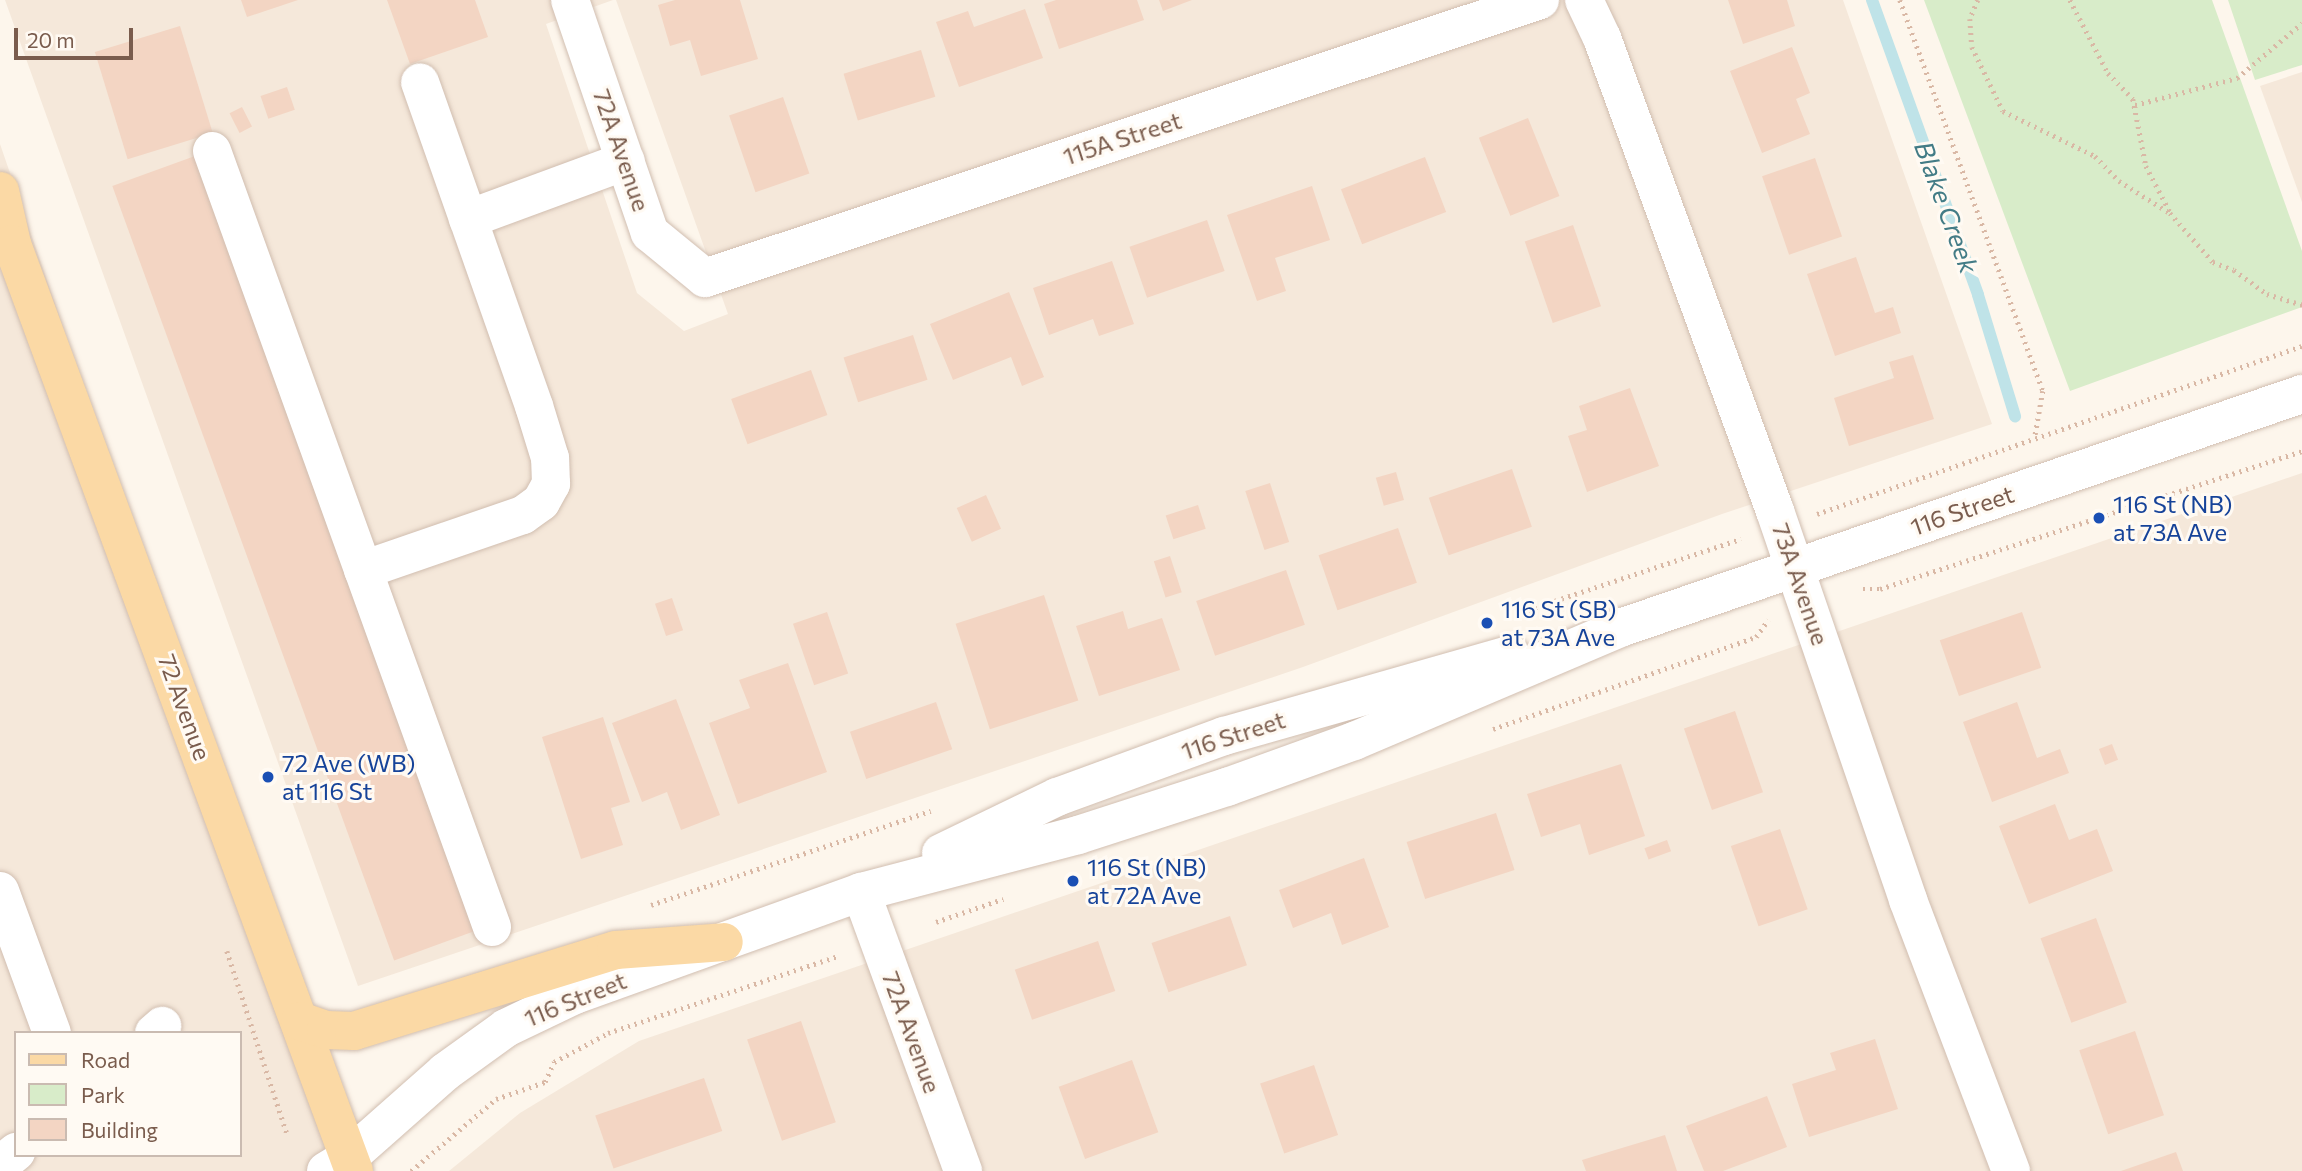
<!DOCTYPE html>
<html>
<head>
<meta charset="utf-8">
<style>
	body { margin:0 }
	#map { position:relative; width:2302px; height:1171px; overflow:hidden; background:#fdf6ec; font-family:Commissioner,sans-serif }
	div>[style] { position:absolute }
	[style*='--x'] { left:calc(var(--x)*1px); top:calc(var(--y)*1px); width:calc(var(--w)*1px); rotate:calc(var(--a)*1deg) }
	.residential>* { inset:0; background:#f5e8da }
	.green>* { inset:0; background:#d8ecc9 }
	.stream>* { height:12px; margin:-6px; padding:0 6px; transform-origin:6px; border-radius:6px; background:#bfe3e8 }
	.building>* { inset:0; background:#f3d5c3; transform-origin:0 0 }
	.path>* { height:4.5px; margin-top:-2.25px; transform-origin:0; background:repeating-linear-gradient(90deg,#d9b8a5 0 2px,transparent 0 7px) }
	.roads { filter:drop-shadow(0 0 2px #d1beb0) drop-shadow(0 0 2px #d1beb0) }
	.minor>* { height:38px; margin:-19px; padding:0 19px; transform-origin:19px; border-radius:19px; background:#fff }
	.major>* { height:38px; margin:-19px; padding:0 19px; transform-origin:19px; border-radius:19px; background:#fbd9a5 }
	.dots>* { width:19px; height:19px; translate:-50% -50%; box-sizing:border-box; border:4px solid #fffaf3; border-radius:50% }
	span { translate:-50% -50%; white-space:nowrap; text-align:center; line-height:1.15; -webkit-text-stroke:6px #fffaf3; paint-order:stroke }
	.street-label { font-size:24px; color:#7a5c4d }
	.transit-label { font-size:24px; color:#164399 }
	.left { translate:0 -50%; text-align:left }
	.water-label { font-size:26px; color:#437c86; font-style:italic }
	.legend { position:absolute; left:14px; top:1031px; width:228px; height:126px; box-sizing:border-box; background:#fffaf3; border:2px solid #cabbb1; margin:0; padding:9px 12px; list-style:none; font-size:21px; color:#7a5c4d }
	.legend li { display:flex; align-items:center; gap:14px; height:35px }
	.legend b { width:35px; border:2px solid #cabbb1 }
	.scale { position:absolute; left:14px; top:28px; width:119px; height:32px; box-sizing:border-box; border:4px solid #7a5c4d; border-top:0; padding-left:9px; font-size:21px; line-height:24px; white-space:nowrap; color:#7a5c4d; -webkit-text-stroke:5px #fffaf3; paint-order:stroke }
</style>
</head>
<body>
<div id="map">
	<div class="residential">
		<i style="clip-path:polygon(5px 0,613px 0,546px 24px,637px 293px,684px 331px,728px 314px,616px 0,1843px 0,1992px 424px,1722px 514px,1303px 667px,358px 986px)"></i>
		<i style="clip-path:polygon(2302px 72px,2302px 202px,2260px 86px)"></i>
		<i style="clip-path:polygon(evenodd,0 144px,349px 1157px,355px 1171px,0 1171px,0 144px,16px 1033px,240px 1033px,240px 1155px,16px 1155px,16px 1033px)"></i>
		<i style="clip-path:polygon(2302px 473px,2302px 1171px,449px 1171px,520px 1113px,639px 1041px)"></i>
	</div>
	<div class="green">
		<i style="clip-path:polygon(1924px 0,2212px 0,2302px 251px,2302px 307px,2070px 391px)"></i>
		<i style="clip-path:polygon(2228px 0,2302px 0,2302px 65px,2255px 80px)"></i>
	</div>
	<div class="stream">
		<i style="--x:1872;--y:0;--w:313;--a:70.2"></i>
		<i style="--x:1978;--y:295;--w:127;--a:73"></i>
	</div>
	<div class="building">
		<i style="clip-path:polygon(241px 0,298px 0,247px 17px)"></i>
		<i style="clip-path:polygon(387px 0,475px 0,488px 37px,410px 64px)"></i>
		<i style="clip-path:polygon(675px 0,740px 0,758px 59px,701px 76px,690px 40px,670px 46px,658px 5px)"></i>
		<i style="clip-path:polygon(1056px 0,1137px 0,1144px 20px,1059px 49px,1044px 4px)"></i>
		<i style="clip-path:polygon(1159px 0,1192px 0,1163px 11px)"></i>
		<i style="clip-path:polygon(1728px 0,1787px 0,1795px 26px,1743px 44px)"></i>
		<i style="clip-path:polygon(1025px 9px,1043px 58px,959px 87px,936px 22px,968px 11px,974px 27px)"></i>
		<i style="left:180px;top:26px;width:112px;height:89px;rotate:73deg"></i>
		<i style="clip-path:polygon(1792px 47px,1810px 93px,1796px 99px,1810px 134px,1762px 153px,1730px 71px)"></i>
		<i style="left:921px;top:50px;width:49px;height:81px;rotate:73deg"></i>
		<i style="left:287px;top:87px;width:24px;height:28px;rotate:71deg"></i>
		<i style="left:783px;top:97px;width:81px;height:57px;rotate:71deg"></i>
		<i style="left:242px;top:107px;width:22px;height:14px;rotate:63deg"></i>
		<i style="left:1528px;top:118px;width:84px;height:53px;rotate:68deg"></i>
		<i style="left:195px;top:156px;width:824px;height:88px;rotate:70deg"></i>
		<i style="left:1425px;top:157px;width:59px;height:90px;rotate:69deg"></i>
		<i style="left:1815px;top:158px;width:83px;height:56px;rotate:71deg"></i>
		<i style="clip-path:polygon(1312px 186px,1330px 240px,1275px 258px,1286px 291px,1257px 301px,1227px 215px)"></i>
		<i style="left:1207px;top:220px;width:54px;height:82px;rotate:71deg"></i>
		<i style="left:1573px;top:225px;width:86px;height:51px;rotate:71deg"></i>
		<i style="clip-path:polygon(1856px 257px,1875px 313px,1893px 307px,1901px 333px,1835px 356px,1807px 274px)"></i>
		<i style="clip-path:polygon(1112px 261px,1134px 324px,1099px 336px,1093px 319px,1049px 335px,1033px 288px)"></i>
		<i style="clip-path:polygon(1009px 292px,1044px 377px,1022px 386px,1011px 357px,953px 380px,930px 324px)"></i>
		<i style="left:913px;top:335px;width:47px;height:73px;rotate:72deg"></i>
		<i style="clip-path:polygon(1913px 355px,1934px 419px,1849px 446px,1834px 398px,1894px 378px,1889px 362px)"></i>
		<i style="left:811px;top:370px;width:48px;height:85px;rotate:70deg"></i>
		<i style="clip-path:polygon(1630px 388px,1659px 466px,1587px 492px,1568px 436px,1587px 430px,1579px 406px)"></i>
		<i style="left:1512px;top:469px;width:61px;height:88px;rotate:71deg"></i>
		<i style="left:1396px;top:472px;width:29px;height:21px;rotate:74deg"></i>
		<i style="left:1270px;top:483px;width:62px;height:26px;rotate:72deg"></i>
		<i style="left:986px;top:495px;width:37px;height:32px;rotate:66deg"></i>
		<i style="left:1198px;top:505px;width:25px;height:34px;rotate:72deg"></i>
		<i style="left:1398px;top:528px;width:58px;height:84px;rotate:71deg"></i>
		<i style="left:1170px;top:556px;width:38px;height:17px;rotate:72deg"></i>
		<i style="left:1286px;top:570px;width:58px;height:95px;rotate:71deg"></i>
		<i style="left:1044px;top:595px;width:111px;height:93px;rotate:72deg"></i>
		<i style="left:672px;top:598px;width:34px;height:18px;rotate:71deg"></i>
		<i style="clip-path:polygon(1123px 611px,1128px 629px,1162px 618px,1180px 670px,1099px 696px,1076px 626px)"></i>
		<i style="left:827px;top:612px;width:65px;height:36px;rotate:71deg"></i>
		<i style="left:2022px;top:612px;width:59px;height:87px;rotate:71deg"></i>
		<i style="clip-path:polygon(788px 663px,827px 772px,738px 804px,709px 723px,750px 708px,739px 680px)"></i>
		<i style="clip-path:polygon(676px 699px,720px 815px,681px 830px,667px 792px,642px 802px,612px 723px)"></i>
		<i style="left:936px;top:702px;width:50px;height:91px;rotate:71deg"></i>
		<i style="clip-path:polygon(2017px 702px,2037px 758px,2060px 749px,2069px 773px,1992px 802px,1963px 722px)"></i>
		<i style="left:1735px;top:711px;width:86px;height:54px;rotate:71deg"></i>
		<i style="clip-path:polygon(603px 717px,630px 802px,611px 808px,623px 845px,581px 859px,542px 737px)"></i>
		<i style="left:2112px;top:744px;width:17px;height:14px;rotate:69deg"></i>
		<i style="clip-path:polygon(1621px 764px,1645px 836px,1589px 855px,1580px 824px,1541px 837px,1527px 794px)"></i>
		<i style="clip-path:polygon(2055px 804px,2069px 840px,2097px 829px,2113px 871px,2029px 904px,1999px 826px)"></i>
		<i style="left:1496px;top:813px;width:60px;height:94px;rotate:72deg"></i>
		<i style="left:1780px;top:829px;width:85px;height:52px;rotate:71deg"></i>
		<i style="left:1667px;top:840px;width:12px;height:24px;rotate:70deg"></i>
		<i style="clip-path:polygon(1364px 858px,1389px 927px,1342px 945px,1331px 913px,1293px 928px,1279px 890px)"></i>
		<i style="left:1230px;top:916px;width:52px;height:83px;rotate:71deg"></i>
		<i style="left:2096px;top:918px;width:90px;height:59px;rotate:70deg"></i>
		<i style="left:1098px;top:941px;width:53px;height:88px;rotate:71deg"></i>
		<i style="left:801px;top:1021px;width:107px;height:57px;rotate:71deg"></i>
		<i style="left:2135px;top:1031px;width:89px;height:59px;rotate:71deg"></i>
		<i style="clip-path:polygon(1875px 1039px,1898px 1109px,1809px 1137px,1792px 1084px,1836px 1070px,1830px 1053px)"></i>
		<i style="left:1132px;top:1060px;width:77px;height:78px;rotate:70deg"></i>
		<i style="left:1314px;top:1065px;width:74px;height:57px;rotate:71deg"></i>
		<i style="left:704px;top:1078px;width:56px;height:115px;rotate:71deg"></i>
		<i style="clip-path:polygon(1767px 1096px,1787px 1147px,1723px 1171px,1704px 1171px,1686px 1126px)"></i>
		<i style="clip-path:polygon(1665px 1135px,1677px 1171px,1586px 1171px,1582px 1160px)"></i>
		<i style="clip-path:polygon(2176px 1152px,2183px 1171px,2121px 1171px)"></i>
	</div>
	<div class="path">
		<i style="--x:1900;--y:0;--w:416;--a:69.9"></i>
		<i style="--x:2043;--y:391;--w:47;--a:99.9"></i>
		<i style="--x:1978;--y:0;--w:21;--a:113"></i>
		<i style="--x:1970;--y:19;--w:28;--a:86"></i>
		<i style="--x:1972;--y:47;--w:71;--a:64.2"></i>
		<i style="--x:2003;--y:111;--w:102;--a:26.1"></i>
		<i style="--x:2095;--y:156;--w:35;--a:46"></i>
		<i style="--x:2119;--y:181;--w:60;--a:32.1"></i>
		<i style="--x:2170;--y:213;--w:65;--a:48.7"></i>
		<i style="--x:2213;--y:262;--w:22;--a:21"></i>
		<i style="--x:2234;--y:270;--w:41;--a:36"></i>
		<i style="--x:2267;--y:294;--w:37;--a:17"></i>
		<i style="--x:2070;--y:0;--w:82;--a:62.5"></i>
		<i style="--x:2108;--y:73;--w:36;--a:46"></i>
		<i style="--x:2133;--y:99;--w:68;--a:79"></i>
		<i style="--x:2146;--y:166;--w:52;--a:62.4"></i>
		<i style="--x:2135;--y:105;--w:106;--a:-14.8"></i>
		<i style="--x:2237;--y:78;--w:85;--a:-40.2"></i>
		<i style="--x:1817;--y:514;--w:513;--a:-19.11"></i>
		<i style="--x:1863;--y:589;--w:17;--a:0"></i>
		<i style="--x:1880;--y:589;--w:444;--a:-18.1"></i>
		<i style="--x:1515;--y:614;--w:238;--a:-18.4"></i>
		<i style="--x:1493;--y:729;--w:279;--a:-19.3"></i>
		<i style="--x:1756;--y:637;--w:21;--a:-55"></i>
		<i style="--x:651;--y:905;--w:295;--a:-18.6"></i>
		<i style="--x:936;--y:922;--w:71;--a:-18.9"></i>
		<i style="--x:227;--y:951;--w:192;--a:71.8"></i>
		<i style="--x:411;--y:1171;--w:111;--a:-40.3"></i>
		<i style="--x:496;--y:1099;--w:52;--a:-19.1"></i>
		<i style="--x:545;--y:1082;--w:22;--a:-66"></i>
		<i style="--x:554;--y:1062;--w:61;--a:-28.2"></i>
		<i style="--x:608;--y:1033;--w:243;--a:-18.5"></i>
	</div>
	<div class="roads">
		<div class="minor">
			<i style="--x:570;--y:0;--w:246;--a:71.1"></i>
			<i style="--x:650;--y:233;--w:71;--a:39.3"></i>
			<i style="--x:705;--y:278;--w:880;--a:-18.41"></i>
			<i style="--x:1584;--y:0;--w:42;--a:64.7"></i>
			<i style="--x:1602;--y:38;--w:504;--a:69.91"></i>
			<i style="--x:1775;--y:511;--w:411;--a:71.1"></i>
			<i style="--x:1908;--y:900;--w:290;--a:69.2"></i>
			<i style="--x:212;--y:151;--w:825;--a:70.16"></i>
			<i style="--x:468;--y:219;--w:168;--a:-20.2"></i>
			<i style="--x:363;--y:570;--w:169;--a:-19"></i>
			<i style="--x:523;--y:515;--w:22;--a:-36"></i>
			<i style="--x:541;--y:502;--w:21;--a:-61"></i>
			<i style="--x:551;--y:484;--w:26;--a:-92"></i>
			<i style="--x:550;--y:458;--w:54;--a:-107.1"></i>
			<i style="--x:534;--y:406;--w:343;--a:-109.4"></i>
			<i style="--x:941;--y:853;--w:129;--a:-25.8"></i>
			<i style="--x:1057;--y:797;--w:178;--a:-20.1"></i>
			<i style="--x:1224;--y:736;--w:298;--a:-15.9"></i>
			<i style="--x:0;--y:891;--w:151;--a:69.9"></i>
			<i style="--x:861;--y:892;--w:297;--a:69.9"></i>
			<i style="--x:154;--y:1033;--w:11;--a:-41"></i>
			<i style="--x:0;--y:1165;--w:21;--a:-39"></i>
			<i style="--x:326;--y:1171;--w:27;--a:-31"></i>
			<i style="--x:349;--y:1157;--w:128;--a:-41.5"></i>
			<i style="--x:445;--y:1072;--w:75;--a:-35.8"></i>
			<i style="--x:506;--y:1028;--w:76;--a:-25.6"></i>
			<i style="--x:575;--y:995;--w:304;--a:-19.8"></i>
			<i style="--x:861;--y:892;--w:224;--a:-14.7"></i>
			<i style="--x:1078;--y:835;--w:157;--a:-17.9"></i>
			<i style="--x:1227;--y:787;--w:135;--a:-19.9"></i>
			<i style="--x:1354;--y:741;--w:292;--a:-23"></i>
			<i style="--x:1623;--y:627;--w:718;--a:-18.94"></i>
		</div>
		<div class="major">
			<i style="--x:0;--y:191;--w:54;--a:77.2"></i>
			<i style="--x:12;--y:244;--w:988;--a:69.75"></i>
			<i style="--x:300;--y:1021;--w:28;--a:19"></i>
			<i style="--x:326;--y:1030;--w:28;--a:2"></i>
			<i style="--x:354;--y:1031;--w:274;--a:-17.2"></i>
			<i style="--x:616;--y:950;--w:108;--a:-4.2"></i>
		</div>
	</div>
	<div class="dots">
		<i style="left:2099px;top:518px;background:#1a4fb4"></i>
		<i style="left:1487px;top:623px;background:#1a4fb4"></i>
		<i style="left:268px;top:777px;background:#1a4fb4"></i>
		<i style="left:1073px;top:881px;background:#1a4fb4"></i>
	</div>
	<div class="street-label">
		<span style="left:1122px;top:138px;rotate:-18deg">115A Street</span>
		<span style="left:622px;top:150px;rotate:71deg">72A Avenue</span>
		<span style="left:1962px;top:510px;rotate:-19deg">116 Street</span>
		<span style="left:1801px;top:584px;rotate:71deg">73A Avenue</span>
		<span style="left:185px;top:707px;rotate:70deg">72 Avenue</span>
		<span style="left:1233px;top:735px;rotate:-18deg">116 Street</span>
		<span style="left:575px;top:999px;rotate:-22deg">116 Street</span>
		<span style="left:912px;top:1032px;rotate:70deg">72A Avenue</span>
	</div>
	<div class="transit-label">
		<span class="left" style="left:2113px;top:518px">116 St (NB)<br>at 73A Ave</span>
		<span class="left" style="left:1501px;top:623px">116 St (SB)<br>at 73A Ave</span>
		<span class="left" style="left:282px;top:777px">72 Ave (WB)<br>at 116 St</span>
		<span class="left" style="left:1087px;top:881px">116 St (NB)<br>at 72A Ave</span>
	</div>
	<div class="water-label">
		<span style="left:1947px;top:207px;rotate:70deg">Blake Creek</span>
	</div>
	<ul class="legend">
	<li><b style="height:9px;background:#fbd9a5"></b>Road</li>
	<li><b style="height:19px;background:#d8ecc9"></b>Park</li>
	<li><b style="height:19px;background:#f3d5c3"></b>Building</li>
	</ul>
	<div class="scale">20 m</div>
</div>
</body>
</html>
